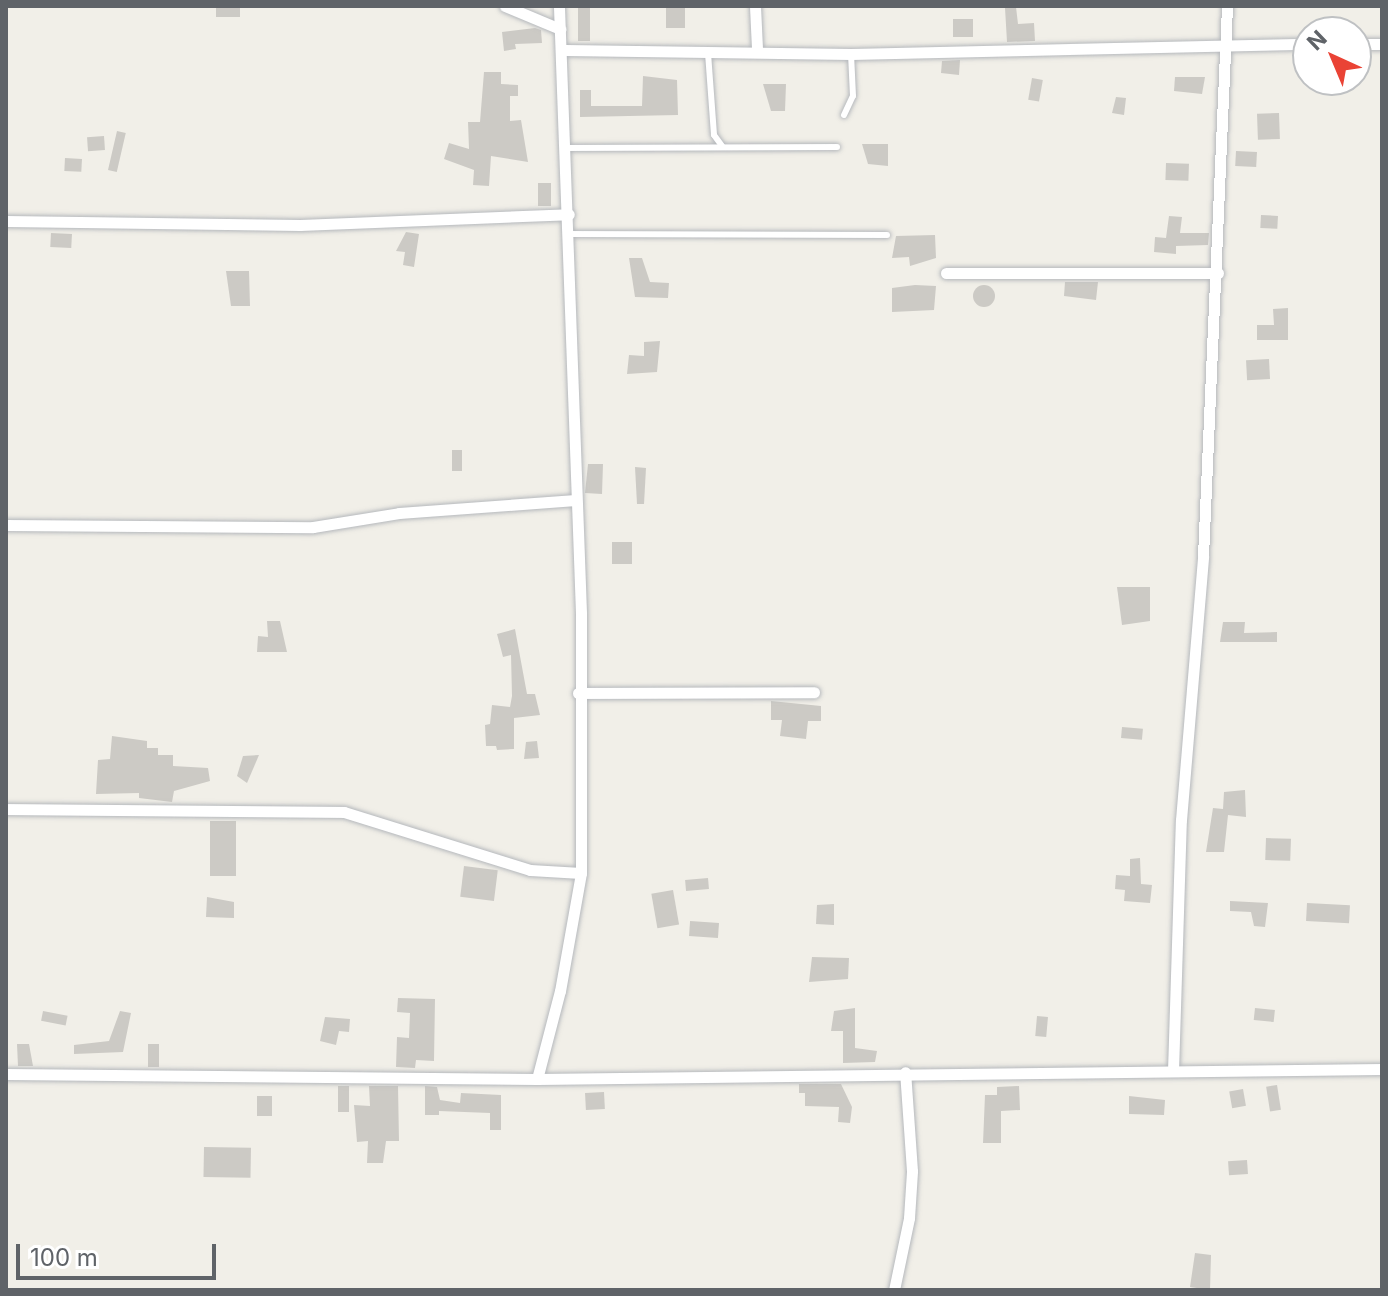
<!DOCTYPE html>
<html>
<head>
<meta charset="utf-8">
<style>
	body { margin:0 }
	#map { position:relative; width:1388px; height:1296px; overflow:hidden; background:#f1efe8; font-family:Inter,sans-serif }
	div>[style] { position:absolute }
	[style*='--x'] { left:calc(var(--x)*1px); top:calc(var(--y)*1px); width:calc(var(--w)*1px); rotate:calc(var(--a)*1deg) }
	.building>* { inset:0; background:#cccac5; transform-origin:0 0 }
	.round { border-radius:50% }
	.roads { filter:drop-shadow(0 0 2px #b5b8bc) drop-shadow(0 0 2px #b5b8bc) }
	.service>* { height:6px; margin:-3px; padding:0 3px; transform-origin:3px; border-radius:3px; background:#fff }
	.minor>* { height:11px; margin:-5.5px; padding:0 5.5px; transform-origin:5.5px; border-radius:5.5px; background:#fff }
	span { translate:-50% -50%; white-space:nowrap; text-align:center; line-height:1.15; -webkit-text-stroke:6px #fff; paint-order:stroke }
	.frame { position:absolute; inset:0; border:8px solid #5f6368; pointer-events:none }
	.north { position:absolute; left:1292px; top:16px; width:80px; height:80px; box-sizing:border-box; background:#fff; border:2px solid #bfc1c3; border-radius:50%; rotate:316deg; font-size:22px; font-weight:700; line-height:32px; text-align:center; color:#5f6368 }
	.north::after { content:''; display:block; margin:auto; width:28px; height:36px; background:#ea4335; clip-path:polygon(50% 0,100% 100%,50% 72%,0 100%) }
	.scale { position:absolute; left:16px; top:1244px; width:200px; height:36px; box-sizing:border-box; border:4px solid #5f6368; border-top:0; padding-left:10px; font-size:24px; line-height:28px; white-space:nowrap; color:#5f6368; -webkit-text-stroke:6px #fff; paint-order:stroke }
</style>
</head>
<body>
<div id="map">
	<div class="building">
		<i style="left:216px;top:6px;width:24px;height:11px"></i>
		<i style="left:578px;top:6px;width:12px;height:35px"></i>
		<i style="left:666px;top:6px;width:19px;height:22px"></i>
		<i style="clip-path:polygon(1016px 7px,1018px 24px,1034px 23px,1035px 41px,1007px 42px,1005px 8px)"></i>
		<i style="left:973px;top:19px;width:18px;height:20px;rotate:90deg"></i>
		<i style="clip-path:polygon(535px 28px,541px 30px,542px 43px,515px 44px,516px 49px,504px 51px,502px 32px)"></i>
		<i style="clip-path:polygon(960px 60px,959px 75px,941px 73px,942px 61px)"></i>
		<i style="clip-path:polygon(484px 72px,501px 72px,501px 84px,518px 85px,518px 96px,510px 96px,510px 121px,521px 120px,528px 162px,491px 156px,489px 186px,473px 185px,474px 170px,444px 159px,449px 143px,469px 149px,468px 122px,480px 122px)"></i>
		<i style="clip-path:polygon(643px 76px,677px 80px,678px 115px,580px 117px,580px 90px,591px 90px,591px 106px,642px 106px)"></i>
		<i style="clip-path:polygon(1175px 77px,1205px 77px,1202px 94px,1174px 91px)"></i>
		<i style="left:1032px;top:78px;width:11px;height:22px;rotate:10deg"></i>
		<i style="clip-path:polygon(763px 84px,786px 84px,785px 111px,771px 111px)"></i>
		<i style="clip-path:polygon(1116px 97px,1126px 98px,1124px 115px,1112px 113px)"></i>
		<i style="left:1279px;top:113px;width:26px;height:22px;rotate:88deg"></i>
		<i style="left:117px;top:131px;width:9px;height:40px;rotate:13deg"></i>
		<i style="left:104px;top:136px;width:14px;height:17px;rotate:86deg"></i>
		<i style="clip-path:polygon(862px 144px,888px 144px,888px 166px,868px 164px)"></i>
		<i style="left:1236px;top:151px;width:21px;height:15px;rotate:3deg"></i>
		<i style="left:65px;top:158px;width:17px;height:13px;rotate:3deg"></i>
		<i style="left:1166px;top:163px;width:23px;height:17px;rotate:2deg"></i>
		<i style="left:538px;top:183px;width:13px;height:23px"></i>
		<i style="left:1261px;top:215px;width:17px;height:13px;rotate:3deg"></i>
		<i style="clip-path:polygon(1169px 216px,1182px 217px,1180px 233px,1209px 233px,1208px 245px,1176px 246px,1176px 254px,1154px 252px,1155px 237px,1166px 238px)"></i>
		<i style="clip-path:polygon(406px 232px,419px 234px,414px 267px,403px 265px,405px 252px,396px 251px)"></i>
		<i style="left:51px;top:233px;width:21px;height:14px;rotate:3deg"></i>
		<i style="clip-path:polygon(935px 235px,936px 258px,910px 266px,909px 257px,892px 258px,896px 236px)"></i>
		<i style="clip-path:polygon(629px 258px,642px 258px,650px 282px,669px 283px,668px 298px,635px 297px)"></i>
		<i style="clip-path:polygon(226px 271px,249px 271px,250px 306px,231px 306px)"></i>
		<i style="clip-path:polygon(1065px 282px,1098px 282px,1096px 300px,1064px 296px)"></i>
		<i class="round" style="left:973px;top:285px;width:22px;height:22px"></i>
		<i style="clip-path:polygon(915px 285px,936px 286px,934px 310px,892px 312px,892px 288px)"></i>
		<i style="clip-path:polygon(1288px 308px,1288px 340px,1257px 340px,1257px 325px,1274px 325px,1273px 309px)"></i>
		<i style="clip-path:polygon(660px 341px,657px 372px,627px 374px,629px 355px,644px 356px,644px 342px)"></i>
		<i style="left:1269px;top:359px;width:20px;height:23px;rotate:87deg"></i>
		<i style="left:452px;top:450px;width:10px;height:21px"></i>
		<i style="clip-path:polygon(588px 464px,603px 464px,602px 494px,585px 493px)"></i>
		<i style="clip-path:polygon(635px 467px,646px 468px,644px 504px,637px 504px)"></i>
		<i style="left:612px;top:542px;width:20px;height:22px"></i>
		<i style="clip-path:polygon(1117px 587px,1150px 587px,1150px 621px,1122px 625px)"></i>
		<i style="clip-path:polygon(267px 621px,280px 621px,287px 652px,257px 652px,258px 636px,268px 637px)"></i>
		<i style="clip-path:polygon(1223px 622px,1245px 622px,1244px 633px,1277px 632px,1277px 642px,1220px 642px)"></i>
		<i style="clip-path:polygon(515px 629px,527px 694px,535px 694px,540px 715px,514px 718px,514px 749px,497px 750px,496px 746px,486px 746px,485px 725px,490px 724px,492px 705px,510px 707px,512px 696px,511px 655px,503px 657px,497px 634px)"></i>
		<i style="clip-path:polygon(771px 701px,821px 706px,821px 721px,808px 721px,806px 739px,780px 736px,782px 720px,771px 720px)"></i>
		<i style="left:1122px;top:727px;width:21px;height:11px;rotate:5deg"></i>
		<i style="clip-path:polygon(112px 736px,147px 741px,147px 748px,158px 748px,158px 755px,173px 755px,173px 766px,208px 768px,210px 781px,174px 791px,172px 802px,139px 798px,139px 793px,96px 794px,98px 760px,110px 759px)"></i>
		<i style="clip-path:polygon(537px 741px,539px 758px,524px 759px,526px 742px)"></i>
		<i style="clip-path:polygon(259px 755px,247px 783px,237px 776px,243px 756px)"></i>
		<i style="clip-path:polygon(1245px 790px,1246px 817px,1228px 815px,1224px 852px,1206px 852px,1213px 808px,1223px 809px,1224px 792px)"></i>
		<i style="left:210px;top:821px;width:26px;height:55px"></i>
		<i style="left:1266px;top:838px;width:25px;height:22px;rotate:2deg"></i>
		<i style="clip-path:polygon(1140px 858px,1141px 884px,1152px 885px,1150px 903px,1124px 901px,1125px 890px,1115px 889px,1116px 875px,1130px 876px,1130px 859px)"></i>
		<i style="left:464px;top:866px;width:34px;height:31px;rotate:7deg"></i>
		<i style="left:708px;top:878px;width:11px;height:23px;rotate:85deg"></i>
		<i style="left:673px;top:890px;width:35px;height:22px;rotate:80deg"></i>
		<i style="clip-path:polygon(207px 897px,234px 902px,234px 918px,206px 917px)"></i>
		<i style="clip-path:polygon(1230px 901px,1268px 903px,1265px 927px,1254px 926px,1251px 912px,1230px 911px)"></i>
		<i style="left:1307px;top:903px;width:43px;height:18px;rotate:3deg"></i>
		<i style="clip-path:polygon(834px 904px,834px 925px,816px 924px,817px 905px)"></i>
		<i style="left:719px;top:923px;width:15px;height:29px;rotate:94deg"></i>
		<i style="clip-path:polygon(812px 957px,849px 958px,848px 979px,809px 982px)"></i>
		<i style="clip-path:polygon(398px 998px,435px 999px,434px 1061px,416px 1060px,415px 1068px,396px 1067px,397px 1037px,409px 1038px,410px 1013px,397px 1012px)"></i>
		<i style="clip-path:polygon(855px 1008px,855px 1048px,877px 1051px,875px 1062px,843px 1063px,843px 1031px,831px 1031px,834px 1011px)"></i>
		<i style="left:1255px;top:1008px;width:20px;height:12px;rotate:6deg"></i>
		<i style="left:43px;top:1011px;width:25px;height:10px;rotate:11deg"></i>
		<i style="clip-path:polygon(120px 1011px,131px 1013px,123px 1052px,74px 1054px,74px 1045px,109px 1041px)"></i>
		<i style="left:1037px;top:1016px;width:11px;height:20px;rotate:5deg"></i>
		<i style="clip-path:polygon(325px 1017px,350px 1019px,349px 1032px,339px 1031px,336px 1045px,320px 1041px)"></i>
		<i style="clip-path:polygon(17px 1044px,29px 1044px,33px 1066px,18px 1066px)"></i>
		<i style="left:148px;top:1044px;width:11px;height:23px"></i>
		<i style="clip-path:polygon(799px 1084px,841px 1084px,852px 1107px,850px 1123px,838px 1122px,839px 1107px,805px 1106px,805px 1093px,799px 1093px)"></i>
		<i style="left:1277px;top:1085px;width:25px;height:11px;rotate:81deg"></i>
		<i style="left:338px;top:1086px;width:11px;height:26px"></i>
		<i style="clip-path:polygon(369px 1086px,398px 1086px,399px 1141px,386px 1141px,383px 1163px,367px 1163px,368px 1141px,357px 1142px,354px 1105px,370px 1106px)"></i>
		<i style="clip-path:polygon(425px 1086px,437px 1087px,440px 1100px,460px 1103px,461px 1093px,501px 1095px,501px 1130px,490px 1130px,490px 1113px,439px 1111px,439px 1115px,425px 1115px)"></i>
		<i style="clip-path:polygon(1019px 1086px,1020px 1110px,1001px 1111px,1001px 1143px,983px 1143px,985px 1095px,997px 1095px,997px 1087px)"></i>
		<i style="left:1243px;top:1089px;width:17px;height:14px;rotate:80deg"></i>
		<i style="left:604px;top:1092px;width:17px;height:19px;rotate:87deg"></i>
		<i style="left:257px;top:1096px;width:15px;height:20px"></i>
		<i style="clip-path:polygon(1129px 1096px,1165px 1100px,1164px 1115px,1129px 1114px)"></i>
		<i style="left:204px;top:1147px;width:47px;height:30px;rotate:1deg"></i>
		<i style="left:1247px;top:1160px;width:14px;height:19px;rotate:86deg"></i>
		<i style="clip-path:polygon(1195px 1253px,1211px 1255px,1210px 1290px,1190px 1287px)"></i>
	</div>
	<div class="roads">
		<div class="service">
			<i style="--x:708;--y:53;--w:82;--a:85.8"></i>
			<i style="--x:714;--y:135;--w:14;--a:54"></i>
			<i style="--x:844;--y:115;--w:21;--a:-65"></i>
			<i style="--x:853;--y:96;--w:42;--a:-92.7"></i>
			<i style="--x:566;--y:148;--w:271;--a:-0.2"></i>
			<i style="--x:569;--y:234;--w:318;--a:0.2"></i>
		</div>
		<div class="minor">
			<i style="--x:505;--y:6;--w:60;--a:22.7"></i>
			<i style="--x:755;--y:6;--w:43;--a:87.3"></i>
			<i style="--x:1356;--y:44;--w:26;--a:0"></i>
			<i style="--x:565;--y:50;--w:286;--a:0.8"></i>
			<i style="--x:851;--y:54;--w:457;--a:-1.3"></i>
			<i style="--x:6;--y:221;--w:294;--a:0.8"></i>
			<i style="--x:300;--y:225;--w:269;--a:-2.3"></i>
			<i style="--x:946;--y:273;--w:272;--a:0"></i>
			<i style="--x:6;--y:525;--w:307;--a:0.4"></i>
			<i style="--x:313;--y:527;--w:87;--a:-9.2"></i>
			<i style="--x:399;--y:513;--w:177;--a:-4.2"></i>
			<i style="--x:578;--y:693;--w:236;--a:-0.2"></i>
			<i style="--x:6;--y:809;--w:338;--a:0.5"></i>
			<i style="--x:344;--y:812;--w:195;--a:17.3"></i>
			<i style="--x:530;--y:870;--w:51;--a:3.4"></i>
			<i style="--x:1173;--y:1071;--w:251;--a:-88.2"></i>
			<i style="--x:1181;--y:820;--w:265;--a:-85.2"></i>
			<i style="--x:1203;--y:556;--w:551;--a:-87.5"></i>
			<i style="--x:6;--y:1074;--w:531;--a:0.54"></i>
			<i style="--x:537;--y:1079;--w:845;--a:-0.68"></i>
			<i style="--x:537;--y:1079;--w:91;--a:-75.4"></i>
			<i style="--x:560;--y:991;--w:120;--a:-79.9"></i>
			<i style="--x:581;--y:873;--w:260;--a:-90"></i>
			<i style="--x:581;--y:613;--w:607;--a:-92.08"></i>
			<i style="--x:894;--y:1290;--w:74;--a:-78.2"></i>
			<i style="--x:909;--y:1218;--w:47;--a:-86.3"></i>
			<i style="--x:912;--y:1171;--w:99;--a:-94"></i>
		</div>
	</div>
	<div class="frame"></div>
	<div class="north">N</div>
	<div class="scale">100 m</div>
</div>
</body>
</html>
